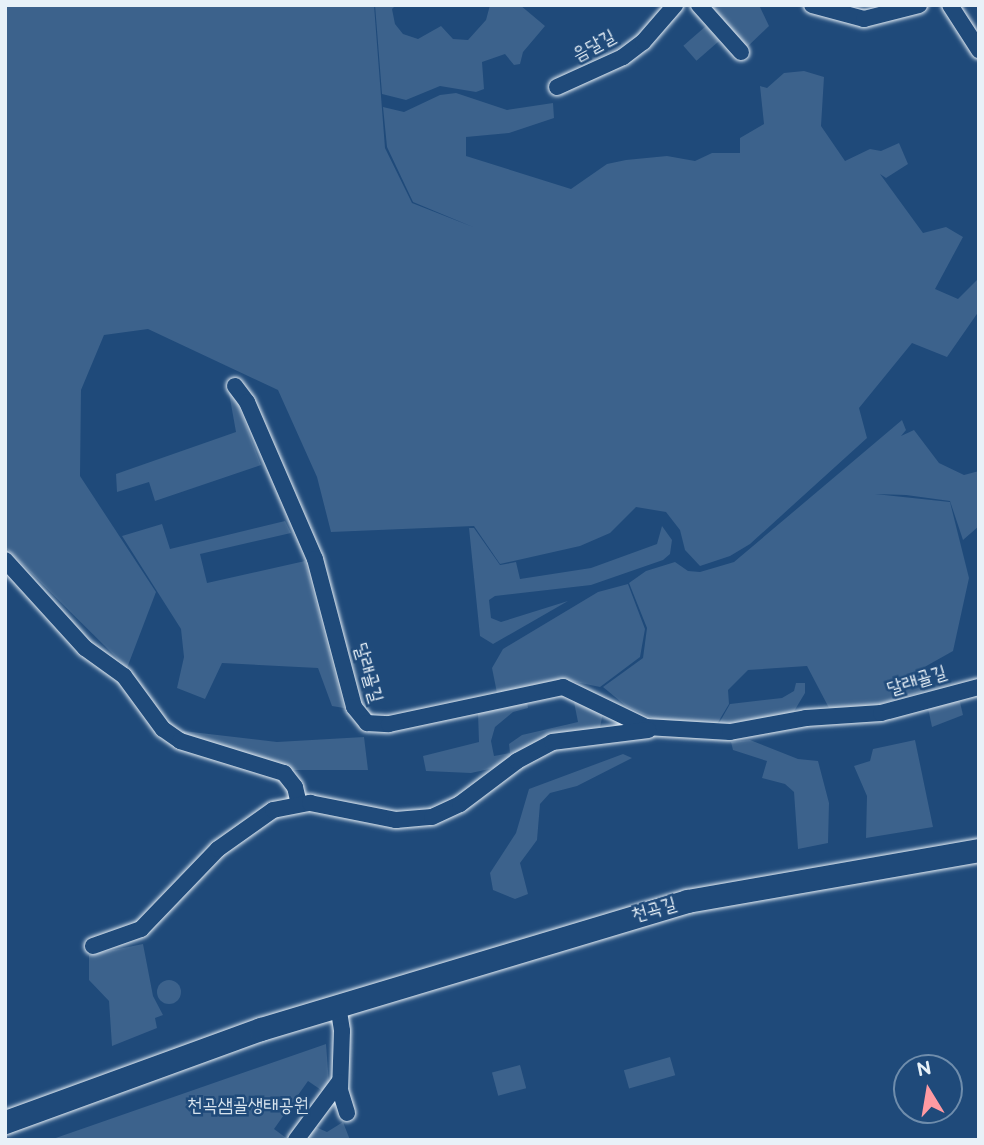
<!DOCTYPE html>
<html>
<head>
<meta charset="utf-8">
<style>
	body { margin:0 }
	#map { position:relative; width:984px; height:1145px; overflow:hidden; background:#1f4a7a; font-family:"Balsamiq Sans","Poor Story",sans-serif }
	div>[style] { position:absolute }
	[style*='--x'] { left:calc(var(--x)*1px); top:calc(var(--y)*1px); width:calc(var(--w)*1px); rotate:calc(var(--a)*1deg) }
	.green>* { inset:0; background:#3c628c; transform-origin:0 0 }
	.round { border-radius:50% }
	.roads { filter:drop-shadow(0 0 2px #e8f1f8) drop-shadow(0 0 2px #e8f1f8) }
	.street>* { height:16px; margin:-8px; padding:0 8px; transform-origin:8px; border-radius:8px; background:#1f4a7a }
	.secondary>* { height:23px; margin:-11.5px; padding:0 11.5px; transform-origin:11.5px; border-radius:11.5px; background:#1f4a7a }
	span { translate:-50% -50%; white-space:nowrap; text-align:center; line-height:1.15; -webkit-text-stroke:5px #1f4a7a; paint-order:stroke }
	.street-label { font-size:19px; color:#e8f1f8 }
	.park-label { font-size:19px; color:#d7e3ed }
	.frame { position:absolute; inset:0; border:7px solid #e8f1f8; pointer-events:none }
	.north { position:absolute; left:893px; top:1054px; width:70px; height:70px; box-sizing:border-box; background:#1f4a7a; border:2px solid #6f8dac; border-radius:50%; rotate:349deg; font-size:19px; font-weight:700; line-height:28px; text-align:center; color:#e8f1f8 }
	.north::after { content:''; display:block; margin:auto; width:24px; height:32px; background:#ff9aa2; clip-path:polygon(50% 0,100% 100%,50% 72%,0 100%) }
</style>
</head>
<body>
<div id="map">
	<div class="green">
		<i style="clip-path:polygon(5px 5px,374px 5px,385px 148px,412px 203px,473px 227px,413px 202px,387px 147px,383px 107px,404px 112px,440px 95px,456px 93px,507px 110px,553px 103px,554px 118px,509px 133px,466px 137px,466px 156px,571px 189px,607px 164px,626px 160px,667px 156px,695px 161px,712px 153px,740px 153px,740px 138px,764px 124px,760px 86px,767px 88px,784px 73px,804px 71px,824px 77px,821px 126px,845px 161px,870px 149px,881px 151px,899px 143px,908px 164px,886px 178px,880px 174px,923px 233px,946px 227px,963px 237px,935px 289px,958px 299px,979px 278px,979px 311px,947px 357px,912px 343px,859px 408px,867px 438px,750px 544px,730px 556px,700px 566px,685px 550px,680px 530px,666px 512px,636px 507px,610px 533px,580px 546px,500px 564px,474px 526px,331px 532px,317px 477px,278px 390px,148px 329px,104px 335px,81px 390px,80px 476px,156px 592px,127px 668px,5px 547px)"></i>
		<i style="clip-path:polygon(375px 5px,396px 5px,392px 9px,395px 24px,403px 34px,418px 39px,441px 26px,453px 39px,468px 40px,486px 20px,490px 5px,520px 5px,545px 26px,523px 52px,520px 64px,514px 65px,505px 54px,482px 62px,484px 89px,476px 92px,440px 86px,406px 100px,382px 94px)"></i>
		<i style="clip-path:polygon(711px 5px,759px 5px,769px 26px,746px 48px)"></i>
		<i style="left:706px;top:26px;width:20px;height:30px;rotate:49deg"></i>
		<i style="clip-path:polygon(229px 393px,235px 396px,261px 465px,155px 501px,149px 482px,117px 492px,116px 474px,236px 432px)"></i>
		<i style="clip-path:polygon(902px 420px,906px 430px,901px 436px,914px 430px,939px 463px,964px 475px,979px 471px,979px 526px,963px 540px,950px 501px,906px 495px,875px 494px,950px 502px,969px 578px,953px 651px,921px 669px,924px 691px,863px 709px,829px 708px,807px 666px,748px 670px,728px 690px,729px 704px,717px 724px,661px 722px,626px 706px,603px 687px,643px 658px,647px 628px,629px 583px,646px 571px,675px 562px,688px 571px,700px 572px,734px 562px)"></i>
		<i style="clip-path:polygon(285px 521px,291px 533px,200px 554px,207px 583px,305px 561px,344px 708px,332px 706px,318px 668px,222px 663px,205px 699px,177px 688px,184px 657px,181px 629px,122px 536px,162px 524px,170px 549px)"></i>
		<i style="clip-path:polygon(662px 526px,672px 540px,670px 554px,663px 560px,591px 585px,495px 596px,489px 600px,491px 618px,501px 622px,568px 601px,493px 644px,480px 636px,469px 528px,474px 528px,500px 565px,516px 562px,520px 579px,591px 568px,657px 544px)"></i>
		<i style="clip-path:polygon(628px 584px,645px 629px,640px 657px,600px 687px,561px 679px,497px 693px,492px 668px,503px 649px,598px 592px)"></i>
		<i style="clip-path:polygon(796px 683px,805px 683px,805px 693px,793px 713px,718px 725px,730px 704px,782px 698px,794px 691px)"></i>
		<i style="clip-path:polygon(573px 697px,603px 713px,600px 727px,533px 744px,494px 768px,471px 773px,426px 771px,423px 756px,479px 742px,478px 713px,527px 701px,528px 708px,513px 712px,495px 727px,491px 741px,494px 756px,510px 753px,509px 744px,522px 735px,578px 722px)"></i>
		<i style="clip-path:polygon(959px 698px,963px 715px,932px 727px,928px 708px)"></i>
		<i style="clip-path:polygon(183px 731px,277px 742px,364px 737px,368px 770px,291px 770px,182px 736px)"></i>
		<i style="clip-path:polygon(750px 740px,798px 759px,818px 761px,829px 803px,828px 843px,798px 849px,794px 792px,785px 784px,762px 778px,767px 761px,733px 750px,731px 742px)"></i>
		<i style="clip-path:polygon(915px 740px,933px 827px,866px 838px,867px 796px,854px 766px,870px 761px,873px 749px)"></i>
		<i style="clip-path:polygon(623px 754px,632px 758px,577px 786px,550px 793px,540px 804px,537px 840px,520px 863px,528px 894px,515px 899px,493px 890px,490px 873px,516px 833px,529px 789px)"></i>
		<i style="clip-path:polygon(143px 944px,153px 996px,163px 1015px,155px 1018px,157px 1028px,112px 1046px,109px 1001px,89px 980px,89px 955px)"></i>
		<i class="round" style="left:157px;top:980px;width:24px;height:24px"></i>
		<i style="clip-path:polygon(326px 1044px,329px 1084px,324px 1092px,308px 1081px,274px 1129px,289px 1140px,50px 1140px)"></i>
		<i style="left:670px;top:1057px;width:19px;height:48px;rotate:74deg"></i>
		<i style="left:520px;top:1065px;width:24px;height:29px;rotate:75deg"></i>
		<i style="clip-path:polygon(343px 1122px,350px 1140px,301px 1140px,311px 1125px,327px 1132px)"></i>
	</div>
	<div class="roads">
		<div class="street">
			<i style="--x:699;--y:5;--w:63;--a:48.2"></i>
			<i style="--x:812;--y:5;--w:54;--a:15.1"></i>
			<i style="--x:864;--y:19;--w:57;--a:-14.3"></i>
			<i style="--x:950;--y:5;--w:54;--a:57.2"></i>
			<i style="--x:557;--y:87;--w:72;--a:-24.4"></i>
			<i style="--x:623;--y:57;--w:25;--a:-37"></i>
			<i style="--x:643;--y:42;--w:49;--a:-49.1"></i>
			<i style="--x:235;--y:386;--w:20;--a:53"></i>
			<i style="--x:247;--y:402;--w:171;--a:66.6"></i>
			<i style="--x:315;--y:559;--w:153;--a:75.2"></i>
			<i style="--x:354;--y:707;--w:21;--a:51"></i>
			<i style="--x:367;--y:723;--w:22;--a:3"></i>
			<i style="--x:389;--y:724;--w:178;--a:-12"></i>
			<i style="--x:563;--y:687;--w:92;--a:25.7"></i>
			<i style="--x:646;--y:727;--w:84;--a:3.4"></i>
			<i style="--x:730;--y:732;--w:77;--a:-10.4"></i>
			<i style="--x:806;--y:718;--w:75;--a:-3.8"></i>
			<i style="--x:881;--y:713;--w:101;--a:-14.9"></i>
			<i style="--x:5;--y:560;--w:119;--a:47.7"></i>
			<i style="--x:85;--y:648;--w:48;--a:35.7"></i>
			<i style="--x:124;--y:676;--w:66;--a:53.7"></i>
			<i style="--x:163;--y:729;--w:21;--a:35"></i>
			<i style="--x:180;--y:741;--w:109;--a:17.1"></i>
			<i style="--x:284;--y:773;--w:18;--a:52"></i>
			<i style="--x:295;--y:787;--w:17;--a:77"></i>
			<i style="--x:93;--y:946;--w:51;--a:-19.5"></i>
			<i style="--x:141;--y:929;--w:111;--a:-46.1"></i>
			<i style="--x:218;--y:849;--w:67;--a:-35.3"></i>
			<i style="--x:273;--y:810;--w:38;--a:-11"></i>
			<i style="--x:310;--y:803;--w:88;--a:11.2"></i>
			<i style="--x:396;--y:820;--w:36;--a:-5"></i>
			<i style="--x:432;--y:817;--w:31;--a:-25"></i>
			<i style="--x:460;--y:804;--w:71;--a:-37"></i>
			<i style="--x:517;--y:761;--w:40;--a:-28"></i>
			<i style="--x:552;--y:742;--w:97;--a:-7.1"></i>
			<i style="--x:338;--y:1005;--w:26;--a:81"></i>
			<i style="--x:342;--y:1031;--w:59;--a:91.9"></i>
			<i style="--x:340;--y:1090;--w:24;--a:73"></i>
			<i style="--x:296;--y:1140;--w:72;--a:-53.4"></i>
		</div>
		<div class="secondary">
			<i style="--x:5;--y:1122;--w:272;--a:-20"></i>
			<i style="--x:261;--y:1029;--w:445;--a:-16.7"></i>
			<i style="--x:687;--y:901;--w:296;--a:-9.9"></i>
		</div>
	</div>
	<div class="street-label">
		<span style="left:594px;top:46px;rotate:-28deg">음달길</span>
		<span style="left:368px;top:673px;rotate:74deg">달래골길</span>
		<span style="left:917px;top:681px;rotate:-17deg">달래골길</span>
		<span style="left:654px;top:910px;rotate:-16deg">천곡길</span>
	</div>
	<div class="park-label">
		<span style="left:248px;top:1106px">천곡샘골생태공원</span>
	</div>
	<div class="frame"></div>
	<div class="north">N</div>
</div>
</body>
</html>
